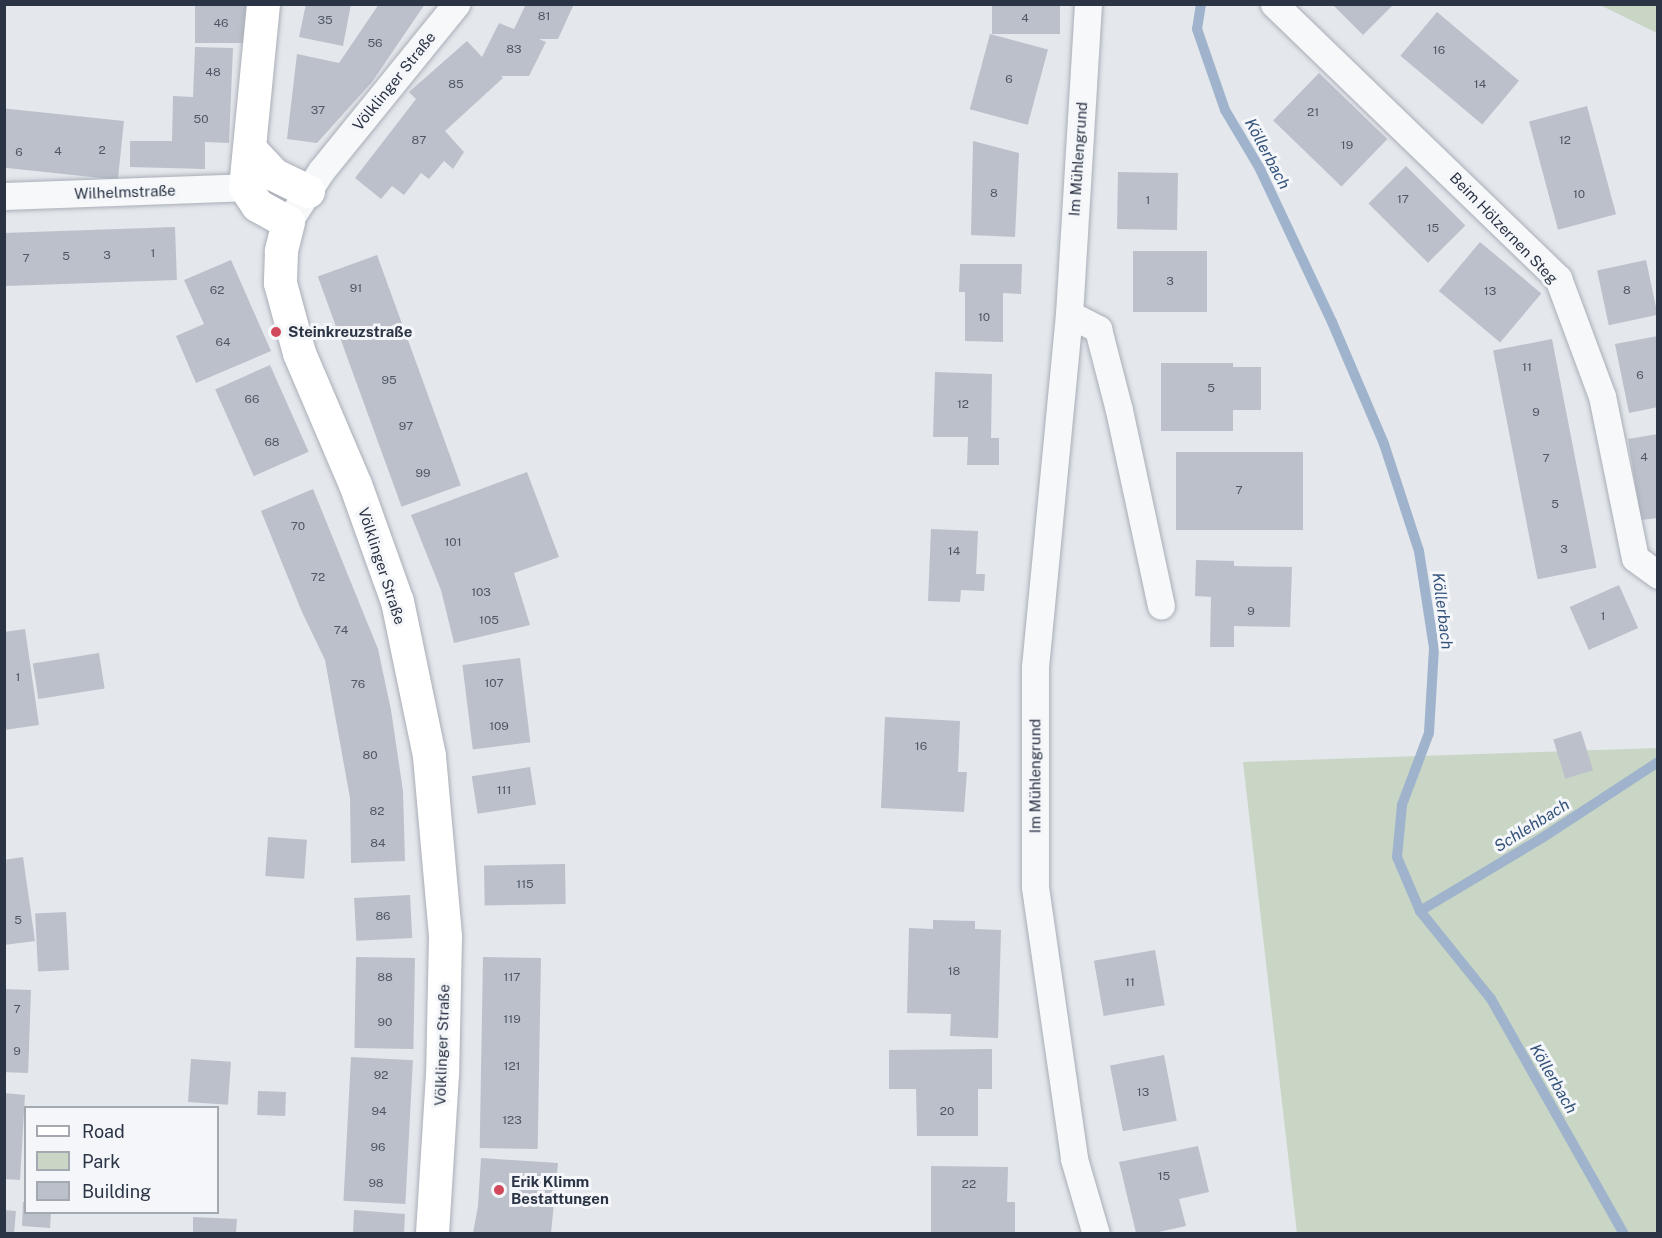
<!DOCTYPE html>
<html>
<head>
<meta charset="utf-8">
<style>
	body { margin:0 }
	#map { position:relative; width:1662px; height:1238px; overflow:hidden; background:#e4e7ec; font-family:"Public Sans",sans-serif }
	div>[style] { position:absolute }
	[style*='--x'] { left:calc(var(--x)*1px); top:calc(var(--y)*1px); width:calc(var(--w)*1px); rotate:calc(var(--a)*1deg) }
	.green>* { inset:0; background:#c9d6c5 }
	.stream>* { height:10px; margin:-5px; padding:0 5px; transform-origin:5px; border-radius:5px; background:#9fb4cc }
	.building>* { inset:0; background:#bbc0ca; transform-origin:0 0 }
	.roads { filter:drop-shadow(0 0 2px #a9aeb7) drop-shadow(0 0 2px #a9aeb7) }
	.street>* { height:27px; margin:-13.5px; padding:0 13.5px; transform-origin:13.5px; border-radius:13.5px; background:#f7f8fa }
	.secondary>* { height:33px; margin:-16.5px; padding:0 16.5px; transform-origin:16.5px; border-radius:16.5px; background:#fff }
	.dots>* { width:16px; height:16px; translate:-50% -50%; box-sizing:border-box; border:3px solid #f4f6f9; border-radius:50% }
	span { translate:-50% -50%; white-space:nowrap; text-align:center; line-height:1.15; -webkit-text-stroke:6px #f4f6f9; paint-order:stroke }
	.number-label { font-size:12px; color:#4f5766 }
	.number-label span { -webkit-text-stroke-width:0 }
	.street-label { font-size:15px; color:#2b3445 }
	.poi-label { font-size:15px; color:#2b3445; font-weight:700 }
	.left { translate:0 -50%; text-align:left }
	.water-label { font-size:16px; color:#34527a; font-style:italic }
	.frame { position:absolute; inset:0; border:6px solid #2b3445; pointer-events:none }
	.legend { position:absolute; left:24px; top:1106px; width:195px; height:108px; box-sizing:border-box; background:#f4f6f9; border:2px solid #a4a8b1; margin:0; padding:8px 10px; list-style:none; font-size:18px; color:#2b3445 }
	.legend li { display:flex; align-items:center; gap:12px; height:30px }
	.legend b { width:30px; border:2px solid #a4a8b1 }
</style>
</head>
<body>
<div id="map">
	<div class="green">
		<i style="clip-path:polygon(1600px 5px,1657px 5px,1657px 33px)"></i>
		<i style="clip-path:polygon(1657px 748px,1657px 1233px,1297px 1233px,1243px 762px)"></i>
	</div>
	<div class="stream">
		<i style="--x:1201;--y:4;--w:25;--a:99"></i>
		<i style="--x:1197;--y:29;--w:86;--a:70.9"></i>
		<i style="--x:1225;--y:110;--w:66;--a:59.2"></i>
		<i style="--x:1259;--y:167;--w:171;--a:64.8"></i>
		<i style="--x:1332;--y:322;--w:133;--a:66.9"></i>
		<i style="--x:1384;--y:444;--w:113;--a:71.9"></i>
		<i style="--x:1419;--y:551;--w:98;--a:81.2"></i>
		<i style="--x:1434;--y:648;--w:85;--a:93.4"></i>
		<i style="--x:1429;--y:733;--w:77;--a:110.6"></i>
		<i style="--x:1402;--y:805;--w:52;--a:95.5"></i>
		<i style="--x:1397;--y:857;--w:59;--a:66.9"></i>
		<i style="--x:1420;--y:911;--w:113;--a:51.1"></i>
		<i style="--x:1491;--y:999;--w:270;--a:60.5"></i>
		<i style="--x:1420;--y:911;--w:142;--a:-30.9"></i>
		<i style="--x:1542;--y:838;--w:139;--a:-33.2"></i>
	</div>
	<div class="building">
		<i style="left:195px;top:4px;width:55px;height:39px"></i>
		<i style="clip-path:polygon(306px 4px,351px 4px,343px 46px,299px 37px)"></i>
		<i style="clip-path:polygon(379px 4px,425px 4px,372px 82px,317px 143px,287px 139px,297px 54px,339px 63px)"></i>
		<i style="clip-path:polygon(526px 4px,574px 4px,558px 39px,539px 39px,546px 42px,529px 76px,501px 76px,503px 78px,445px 131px,464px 152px,453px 169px,444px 161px,429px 179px,421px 173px,404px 195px,392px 186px,381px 199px,355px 178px,416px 99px,409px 92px,467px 41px,482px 57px,499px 23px,514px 29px)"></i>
		<i style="left:992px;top:4px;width:68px;height:30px"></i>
		<i style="clip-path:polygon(1332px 4px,1394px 4px,1363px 35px)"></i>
		<i style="left:1437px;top:12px;width:107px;height:57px;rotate:40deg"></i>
		<i style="left:990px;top:34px;width:60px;height:78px;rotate:15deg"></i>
		<i style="clip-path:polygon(195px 47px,233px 48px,229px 143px,205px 142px,205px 169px,130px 167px,130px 141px,172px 141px,173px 96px,193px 97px)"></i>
		<i style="left:1319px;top:73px;width:95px;height:66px;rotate:44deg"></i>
		<i style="left:1587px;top:106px;width:112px;height:60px;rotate:75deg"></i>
		<i style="left:124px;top:121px;width:59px;height:120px;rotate:96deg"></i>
		<i style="clip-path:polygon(973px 141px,1019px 153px,1015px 237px,971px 235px)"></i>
		<i style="left:1406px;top:166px;width:84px;height:53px;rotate:45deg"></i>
		<i style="left:1118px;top:172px;width:60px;height:57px;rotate:1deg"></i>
		<i style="left:175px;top:227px;width:53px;height:171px;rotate:88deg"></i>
		<i style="left:1480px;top:242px;width:80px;height:64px;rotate:40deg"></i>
		<i style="left:1133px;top:251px;width:74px;height:61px"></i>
		<i style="left:377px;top:255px;width:245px;height:63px;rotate:70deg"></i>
		<i style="clip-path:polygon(231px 260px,271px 351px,196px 383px,176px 336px,204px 324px,184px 280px)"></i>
		<i style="left:1646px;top:260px;width:56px;height:50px;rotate:78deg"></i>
		<i style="clip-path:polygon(960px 264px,1022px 264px,1021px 294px,1003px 293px,1003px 342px,965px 341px,965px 292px,959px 292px)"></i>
		<i style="clip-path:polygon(1658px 336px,1658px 407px,1629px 413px,1615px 344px)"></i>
		<i style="left:1552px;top:339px;width:233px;height:60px;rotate:79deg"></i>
		<i style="clip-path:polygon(1161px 363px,1233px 363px,1233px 367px,1261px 367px,1261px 410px,1233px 410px,1233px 431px,1161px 431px)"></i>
		<i style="left:270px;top:365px;width:95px;height:60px;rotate:66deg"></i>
		<i style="clip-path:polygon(935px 372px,992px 374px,991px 438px,999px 438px,999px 465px,967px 465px,968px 437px,933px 437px)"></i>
		<i style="clip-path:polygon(1658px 434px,1658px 518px,1641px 520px,1628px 439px)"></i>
		<i style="left:1176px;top:452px;width:127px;height:78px"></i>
		<i style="clip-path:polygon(527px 472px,559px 557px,514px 573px,530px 625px,454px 643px,441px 590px,411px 515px)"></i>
		<i style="clip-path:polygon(313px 489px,378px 649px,391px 710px,403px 791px,405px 861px,351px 863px,350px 798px,325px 660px,302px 612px,261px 511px)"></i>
		<i style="clip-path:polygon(931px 529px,978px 531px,976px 574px,985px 574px,984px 591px,961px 590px,960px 602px,928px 601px)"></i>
		<i style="clip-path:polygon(1196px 560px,1234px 561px,1234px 566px,1292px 567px,1290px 627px,1234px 626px,1234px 647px,1210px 647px,1211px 597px,1195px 596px)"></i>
		<i style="left:1619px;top:585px;width:47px;height:54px;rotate:66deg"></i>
		<i style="clip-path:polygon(25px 629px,39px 725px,4px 730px,4px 632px)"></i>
		<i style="left:99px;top:653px;width:36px;height:67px;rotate:81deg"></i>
		<i style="left:520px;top:658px;width:85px;height:58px;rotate:83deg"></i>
		<i style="clip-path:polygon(885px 717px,960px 721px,958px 772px,967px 772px,964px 812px,881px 808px)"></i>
		<i style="left:1581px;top:731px;width:41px;height:29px;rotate:73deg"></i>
		<i style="left:530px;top:767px;width:38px;height:59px;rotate:81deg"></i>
		<i style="left:268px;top:837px;width:39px;height:39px;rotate:4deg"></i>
		<i style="clip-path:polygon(23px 857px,35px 941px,4px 945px,4px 860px)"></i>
		<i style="left:565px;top:864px;width:40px;height:81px;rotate:89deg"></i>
		<i style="left:410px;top:895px;width:43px;height:56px;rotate:87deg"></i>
		<i style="left:66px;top:912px;width:58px;height:31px;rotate:87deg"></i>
		<i style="clip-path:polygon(933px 920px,975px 921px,975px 929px,1001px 930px,998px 1038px,950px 1036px,951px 1014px,907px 1013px,909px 928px,933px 929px)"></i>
		<i style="left:1155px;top:950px;width:56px;height:62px;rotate:80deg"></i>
		<i style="left:356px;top:957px;width:59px;height:91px;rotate:1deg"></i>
		<i style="left:483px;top:957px;width:58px;height:191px;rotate:1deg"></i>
		<i style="left:4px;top:989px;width:27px;height:83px;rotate:2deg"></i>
		<i style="clip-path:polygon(992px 1049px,992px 1089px,978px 1089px,978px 1136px,917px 1136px,916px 1089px,889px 1089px,889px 1050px)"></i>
		<i style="left:1164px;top:1055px;width:67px;height:55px;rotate:79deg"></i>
		<i style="left:351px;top:1057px;width:62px;height:144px;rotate:3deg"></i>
		<i style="left:191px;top:1059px;width:40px;height:43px;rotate:4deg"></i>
		<i style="left:258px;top:1091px;width:28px;height:24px;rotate:2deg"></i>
		<i style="clip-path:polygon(4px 1093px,25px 1095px,20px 1180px,4px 1179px)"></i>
		<i style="clip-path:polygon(1198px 1146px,1209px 1192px,1179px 1199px,1186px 1226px,1154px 1233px,1136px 1233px,1119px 1162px)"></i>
		<i style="clip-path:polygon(481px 1158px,558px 1163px,551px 1233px,473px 1233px,478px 1206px)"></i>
		<i style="clip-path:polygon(931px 1166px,1008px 1167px,1007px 1202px,1015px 1202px,1015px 1233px,931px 1233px)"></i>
		<i style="clip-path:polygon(23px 1202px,26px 1202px,26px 1212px,51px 1212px,50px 1228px,22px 1226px)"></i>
		<i style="left:4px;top:1210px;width:12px;height:23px;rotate:5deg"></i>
		<i style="clip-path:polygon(354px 1210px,405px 1214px,404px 1233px,353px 1233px)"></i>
		<i style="clip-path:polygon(193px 1217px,237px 1219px,236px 1233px,193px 1233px)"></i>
	</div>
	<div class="roads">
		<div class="street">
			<i style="--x:1088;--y:4;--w:311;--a:93.5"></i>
			<i style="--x:1069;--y:314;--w:354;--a:95.5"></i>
			<i style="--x:1035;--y:666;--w:221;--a:90"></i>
			<i style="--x:1035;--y:887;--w:275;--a:81.8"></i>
			<i style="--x:1074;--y:1159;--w:78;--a:73.7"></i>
			<i style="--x:1274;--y:4;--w:395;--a:44"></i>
			<i style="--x:1558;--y:278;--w:126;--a:69.6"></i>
			<i style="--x:1602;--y:396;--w:165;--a:78.5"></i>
			<i style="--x:1635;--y:558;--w:29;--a:36"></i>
			<i style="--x:4;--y:196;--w:241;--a:-2.1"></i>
			<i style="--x:288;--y:222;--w:61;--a:-57.1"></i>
			<i style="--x:321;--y:171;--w:215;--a:-51"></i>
			<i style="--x:1069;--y:314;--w:33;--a:27"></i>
			<i style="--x:1098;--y:329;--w:84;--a:75.5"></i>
			<i style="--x:1119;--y:410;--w:200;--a:77.9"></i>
		</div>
		<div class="secondary">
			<i style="--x:263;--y:4;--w:184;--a:95.6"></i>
			<i style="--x:245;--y:187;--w:22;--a:56"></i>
			<i style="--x:257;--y:205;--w:35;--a:29"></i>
			<i style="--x:288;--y:222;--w:30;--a:104"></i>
			<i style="--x:281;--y:251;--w:32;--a:92"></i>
			<i style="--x:280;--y:283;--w:73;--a:74.8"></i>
			<i style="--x:299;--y:353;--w:142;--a:66.9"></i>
			<i style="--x:355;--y:484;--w:124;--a:70.3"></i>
			<i style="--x:397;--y:601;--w:158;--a:78.3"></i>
			<i style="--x:429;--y:756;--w:181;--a:84.9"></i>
			<i style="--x:445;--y:936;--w:138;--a:91.2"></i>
			<i style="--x:442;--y:1074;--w:160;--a:93.6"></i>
			<i style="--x:249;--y:148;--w:35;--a:47"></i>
			<i style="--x:273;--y:174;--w:39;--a:26"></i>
		</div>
	</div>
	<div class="dots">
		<i style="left:276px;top:332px;background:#d1495b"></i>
		<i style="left:499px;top:1190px;background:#d1495b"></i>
	</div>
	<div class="number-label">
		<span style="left:544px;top:17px">81</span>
		<span style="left:1025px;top:19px">4</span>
		<span style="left:325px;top:21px">35</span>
		<span style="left:221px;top:24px">46</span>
		<span style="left:375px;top:44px">56</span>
		<span style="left:514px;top:50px">83</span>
		<span style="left:1439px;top:51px">16</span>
		<span style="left:213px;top:73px">48</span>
		<span style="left:1009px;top:80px">6</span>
		<span style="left:456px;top:85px">85</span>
		<span style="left:1480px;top:85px">14</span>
		<span style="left:318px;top:111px">37</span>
		<span style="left:1313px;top:113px">21</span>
		<span style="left:201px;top:120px">50</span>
		<span style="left:419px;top:141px">87</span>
		<span style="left:1565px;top:141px">12</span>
		<span style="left:1347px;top:146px">19</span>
		<span style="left:102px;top:151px">2</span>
		<span style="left:58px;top:152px">4</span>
		<span style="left:19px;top:153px">6</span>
		<span style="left:994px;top:194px">8</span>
		<span style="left:1579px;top:195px">10</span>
		<span style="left:1403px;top:200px">17</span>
		<span style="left:1148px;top:201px">1</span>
		<span style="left:1433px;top:229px">15</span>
		<span style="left:153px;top:254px">1</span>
		<span style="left:107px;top:256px">3</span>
		<span style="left:66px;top:257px">5</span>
		<span style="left:26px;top:259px">7</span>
		<span style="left:1170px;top:282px">3</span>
		<span style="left:356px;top:289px">91</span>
		<span style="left:217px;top:291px">62</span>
		<span style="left:1627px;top:291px">8</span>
		<span style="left:1490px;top:292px">13</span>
		<span style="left:984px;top:318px">10</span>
		<span style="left:223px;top:343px">64</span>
		<span style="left:1527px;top:368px">11</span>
		<span style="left:1640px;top:376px">6</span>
		<span style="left:389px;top:381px">95</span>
		<span style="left:1211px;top:389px">5</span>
		<span style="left:252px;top:400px">66</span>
		<span style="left:963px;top:405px">12</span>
		<span style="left:1536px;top:413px">9</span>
		<span style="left:406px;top:427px">97</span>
		<span style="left:272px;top:443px">68</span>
		<span style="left:1644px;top:458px">4</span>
		<span style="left:1546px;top:459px">7</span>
		<span style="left:423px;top:474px">99</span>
		<span style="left:1239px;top:491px">7</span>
		<span style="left:1555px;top:505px">5</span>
		<span style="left:298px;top:527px">70</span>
		<span style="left:453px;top:543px">101</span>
		<span style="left:1564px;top:550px">3</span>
		<span style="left:954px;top:552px">14</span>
		<span style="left:318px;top:578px">72</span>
		<span style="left:481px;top:593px">103</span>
		<span style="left:1251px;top:612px">9</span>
		<span style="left:1603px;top:617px">1</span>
		<span style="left:489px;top:621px">105</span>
		<span style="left:341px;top:631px">74</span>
		<span style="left:18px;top:678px">1</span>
		<span style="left:494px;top:684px">107</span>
		<span style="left:358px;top:685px">76</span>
		<span style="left:499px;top:727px">109</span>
		<span style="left:921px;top:747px">16</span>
		<span style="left:370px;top:756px">80</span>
		<span style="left:504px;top:791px">111</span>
		<span style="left:377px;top:812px">82</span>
		<span style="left:378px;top:844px">84</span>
		<span style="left:525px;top:885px">115</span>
		<span style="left:383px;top:917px">86</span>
		<span style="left:18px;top:921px">5</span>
		<span style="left:954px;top:972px">18</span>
		<span style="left:385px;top:978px">88</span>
		<span style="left:512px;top:978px">117</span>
		<span style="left:1130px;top:983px">11</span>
		<span style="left:17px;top:1010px">7</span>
		<span style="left:512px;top:1020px">119</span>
		<span style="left:385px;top:1023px">90</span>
		<span style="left:17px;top:1052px">9</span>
		<span style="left:512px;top:1067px">121</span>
		<span style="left:381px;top:1076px">92</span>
		<span style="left:1143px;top:1093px">13</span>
		<span style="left:379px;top:1112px">94</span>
		<span style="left:947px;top:1112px">20</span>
		<span style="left:512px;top:1121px">123</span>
		<span style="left:378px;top:1148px">96</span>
		<span style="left:1164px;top:1177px">15</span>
		<span style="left:376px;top:1184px">98</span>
		<span style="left:969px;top:1185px">22</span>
	</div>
	<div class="street-label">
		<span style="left:394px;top:81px;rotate:-51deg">Völklinger Straße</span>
		<span style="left:1078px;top:159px;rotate:-86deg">Im Mühlengrund</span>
		<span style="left:125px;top:192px;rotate:-2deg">Wilhelmstraße</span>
		<span style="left:1504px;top:228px;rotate:46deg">Beim Hölzernen Steg</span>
		<span style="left:382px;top:566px;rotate:72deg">Völklinger Straße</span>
		<span style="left:1035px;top:776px;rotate:-90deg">Im Mühlengrund</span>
		<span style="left:442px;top:1045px;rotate:-88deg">Völklinger Straße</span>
	</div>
	<div class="poi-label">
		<span class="left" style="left:288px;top:332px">Steinkreuzstraße</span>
		<span class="left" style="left:511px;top:1190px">Erik Klimm<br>Bestattungen</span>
	</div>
	<div class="water-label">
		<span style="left:1267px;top:154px;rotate:62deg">Köllerbach</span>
		<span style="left:1442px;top:611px;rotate:83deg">Köllerbach</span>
		<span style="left:1532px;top:826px;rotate:-32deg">Schlehbach</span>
		<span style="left:1553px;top:1079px;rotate:60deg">Köllerbach</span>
	</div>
	<div class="frame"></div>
	<ul class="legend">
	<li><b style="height:8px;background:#fff"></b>Road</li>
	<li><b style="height:16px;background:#c9d6c5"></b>Park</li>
	<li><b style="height:16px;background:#bbc0ca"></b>Building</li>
	</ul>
</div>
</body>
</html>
